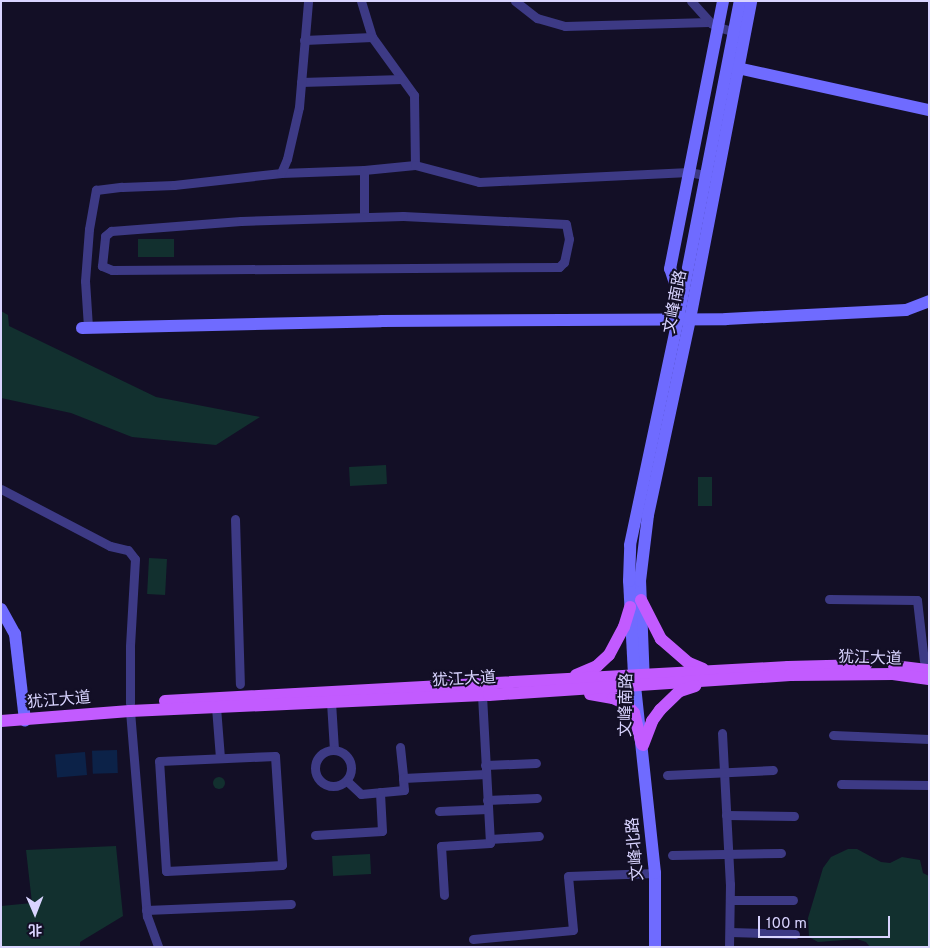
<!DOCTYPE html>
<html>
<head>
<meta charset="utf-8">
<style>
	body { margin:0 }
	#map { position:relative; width:930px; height:948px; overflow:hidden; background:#130f26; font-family:Overpass,"Noto Sans SC",sans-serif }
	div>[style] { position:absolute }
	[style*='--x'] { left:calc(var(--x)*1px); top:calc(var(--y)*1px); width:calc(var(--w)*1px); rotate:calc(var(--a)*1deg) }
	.green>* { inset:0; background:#12302f; transform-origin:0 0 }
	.round { border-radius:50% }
	.water>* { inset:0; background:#0c2248; transform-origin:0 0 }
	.street>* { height:9px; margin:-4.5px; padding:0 4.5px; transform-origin:4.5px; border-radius:4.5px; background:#3d3a85 }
	.street>.ring { margin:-4.5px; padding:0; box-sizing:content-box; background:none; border:9px solid #3d3a85; border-radius:50% }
	.secondary>* { height:12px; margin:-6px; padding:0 6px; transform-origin:6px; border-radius:6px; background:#6f6bff }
	.primary>* { height:12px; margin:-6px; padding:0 6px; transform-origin:6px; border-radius:6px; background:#c25bff }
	span { translate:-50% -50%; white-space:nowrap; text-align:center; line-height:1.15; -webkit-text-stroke:4px #130f26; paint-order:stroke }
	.street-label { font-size:16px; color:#d9d4ff }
	.frame { position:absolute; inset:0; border:2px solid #d9d4ff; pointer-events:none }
	.north { position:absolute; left:10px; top:888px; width:50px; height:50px; -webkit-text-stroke:4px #130f26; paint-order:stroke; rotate:179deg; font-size:14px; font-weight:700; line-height:20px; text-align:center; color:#d9d4ff }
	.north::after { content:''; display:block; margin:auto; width:18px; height:22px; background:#d9d4ff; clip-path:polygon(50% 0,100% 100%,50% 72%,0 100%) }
	.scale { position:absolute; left:758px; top:916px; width:132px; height:22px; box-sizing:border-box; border:2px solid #d9d4ff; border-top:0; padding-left:6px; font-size:15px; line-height:18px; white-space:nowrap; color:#d9d4ff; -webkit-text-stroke:4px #130f26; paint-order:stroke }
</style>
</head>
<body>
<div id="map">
	<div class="green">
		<i style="left:138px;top:239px;width:36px;height:18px"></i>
		<i style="clip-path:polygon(1px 311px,8px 315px,9px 326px,156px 397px,260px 417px,216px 445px,132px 437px,71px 413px,1px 398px)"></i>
		<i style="left:386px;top:465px;width:19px;height:37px;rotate:87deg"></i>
		<i style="left:698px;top:477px;width:14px;height:29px"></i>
		<i style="left:149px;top:558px;width:18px;height:36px;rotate:3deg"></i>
		<i class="round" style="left:213px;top:777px;width:12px;height:12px"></i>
		<i style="clip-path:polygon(116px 846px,123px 916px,80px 942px,80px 947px,1px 947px,1px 906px,32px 903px,26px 850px)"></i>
		<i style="clip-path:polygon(848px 849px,857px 849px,881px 862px,890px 863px,902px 857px,920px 860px,923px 873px,929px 876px,929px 947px,870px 947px,866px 942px,857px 939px,818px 942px,809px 937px,808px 918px,823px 868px,831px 857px)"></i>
		<i style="left:370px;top:854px;width:20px;height:38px;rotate:87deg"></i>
	</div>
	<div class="water">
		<i style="left:117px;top:750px;width:23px;height:25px;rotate:88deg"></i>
		<i style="left:85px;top:752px;width:23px;height:30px;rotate:85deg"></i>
	</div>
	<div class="street">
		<i style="--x:361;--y:1;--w:38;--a:73"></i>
		<i style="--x:372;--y:37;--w:72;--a:54.1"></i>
		<i style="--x:414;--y:95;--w:70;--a:89.2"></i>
		<i style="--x:515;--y:1;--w:28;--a:38"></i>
		<i style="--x:537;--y:18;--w:29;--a:16"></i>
		<i style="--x:565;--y:26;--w:144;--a:-1.6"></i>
		<i style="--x:691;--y:1;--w:30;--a:48"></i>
		<i style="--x:711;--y:23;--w:8;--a:30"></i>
		<i style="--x:718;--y:27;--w:22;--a:16"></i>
		<i style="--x:304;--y:40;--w:68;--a:-2.5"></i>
		<i style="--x:301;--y:82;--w:101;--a:-1.7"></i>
		<i style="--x:364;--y:170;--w:51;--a:-5.6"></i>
		<i style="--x:415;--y:165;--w:66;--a:14.9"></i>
		<i style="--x:479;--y:182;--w:210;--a:-2.7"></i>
		<i style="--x:689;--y:172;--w:21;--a:11"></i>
		<i style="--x:281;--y:173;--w:83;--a:-2.1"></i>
		<i style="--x:364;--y:170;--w:47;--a:90"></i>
		<i style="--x:403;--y:216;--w:163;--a:2.8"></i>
		<i style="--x:566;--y:224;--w:15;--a:79"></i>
		<i style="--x:569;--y:239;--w:24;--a:102"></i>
		<i style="--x:564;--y:262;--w:7;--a:135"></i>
		<i style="--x:559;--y:267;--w:447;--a:179.6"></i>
		<i style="--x:112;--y:270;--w:11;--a:-158"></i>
		<i style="--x:102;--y:266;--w:30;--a:-84"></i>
		<i style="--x:105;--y:236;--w:8;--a:-40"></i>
		<i style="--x:111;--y:231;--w:130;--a:-4.4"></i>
		<i style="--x:241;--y:221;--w:162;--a:-1.8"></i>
		<i style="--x:88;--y:327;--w:46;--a:-93.7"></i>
		<i style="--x:85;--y:281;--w:52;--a:-85.6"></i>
		<i style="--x:89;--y:229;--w:40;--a:-80"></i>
		<i style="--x:96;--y:190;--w:26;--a:-7"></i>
		<i style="--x:122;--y:187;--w:52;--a:-2.2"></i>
		<i style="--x:174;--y:185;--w:108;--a:-6.4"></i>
		<i style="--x:281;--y:173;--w:15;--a:-67"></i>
		<i style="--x:287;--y:159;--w:53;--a:-77"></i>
		<i style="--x:299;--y:107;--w:106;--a:-85.1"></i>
		<i style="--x:1;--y:489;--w:123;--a:27.6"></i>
		<i style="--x:110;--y:546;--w:18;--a:13"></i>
		<i style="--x:128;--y:550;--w:11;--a:52"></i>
		<i style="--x:135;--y:559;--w:88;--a:93.3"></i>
		<i style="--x:130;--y:647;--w:56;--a:90"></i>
		<i style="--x:235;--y:519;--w:165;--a:88.3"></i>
		<i style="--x:829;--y:599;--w:88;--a:0.7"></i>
		<i style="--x:917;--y:600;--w:61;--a:83.5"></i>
		<i style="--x:331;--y:702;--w:48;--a:86.4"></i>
		<i style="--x:216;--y:707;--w:51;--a:85.5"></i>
		<i style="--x:130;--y:711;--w:206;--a:85.3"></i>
		<i style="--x:147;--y:916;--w:33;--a:70"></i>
		<i style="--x:722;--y:733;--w:151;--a:87"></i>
		<i style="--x:730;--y:884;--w:63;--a:90.9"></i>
		<i style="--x:833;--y:735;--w:96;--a:2.4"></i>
		<i style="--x:400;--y:747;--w:31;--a:84"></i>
		<i class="ring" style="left:315px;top:750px;width:27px;height:27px"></i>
		<i style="--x:275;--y:756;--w:109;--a:86.3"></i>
		<i style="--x:282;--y:865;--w:116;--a:177"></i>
		<i style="--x:166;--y:871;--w:110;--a:-93.6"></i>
		<i style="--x:159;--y:761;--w:116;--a:-2.5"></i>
		<i style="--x:485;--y:765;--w:51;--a:-2.2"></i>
		<i style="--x:667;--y:775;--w:106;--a:-2.7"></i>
		<i style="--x:347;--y:781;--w:19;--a:43"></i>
		<i style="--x:361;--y:794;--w:43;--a:-5.3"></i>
		<i style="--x:404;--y:790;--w:12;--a:-95"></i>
		<i style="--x:403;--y:778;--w:83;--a:-2.8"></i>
		<i style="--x:841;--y:784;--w:88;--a:0.7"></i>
		<i style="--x:487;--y:800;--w:50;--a:-2.3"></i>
		<i style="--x:439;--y:811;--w:49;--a:-2.3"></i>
		<i style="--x:726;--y:815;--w:68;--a:0.8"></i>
		<i style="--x:315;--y:835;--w:67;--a:-3.4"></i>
		<i style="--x:382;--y:831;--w:39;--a:-93"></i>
		<i style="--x:490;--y:839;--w:49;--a:-3.5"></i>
		<i style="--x:672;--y:855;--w:109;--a:-1.1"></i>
		<i style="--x:444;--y:895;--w:49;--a:-93.5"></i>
		<i style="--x:441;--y:846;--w:49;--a:-3.5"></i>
		<i style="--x:490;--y:843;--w:148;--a:-93.1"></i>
		<i style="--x:730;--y:900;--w:63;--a:0"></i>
		<i style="--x:146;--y:910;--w:145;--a:-2.4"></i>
		<i style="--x:730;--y:932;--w:65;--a:1.8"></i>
		<i style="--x:473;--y:939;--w:100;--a:-5.1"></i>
		<i style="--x:573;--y:930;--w:54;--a:-95.3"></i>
		<i style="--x:568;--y:876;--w:87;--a:-2"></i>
	</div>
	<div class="secondary">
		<i style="--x:733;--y:67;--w:201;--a:12.4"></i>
		<i style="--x:681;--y:302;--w:35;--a:-108"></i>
		<i style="--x:670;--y:269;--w:273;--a:-78.8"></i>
		<i style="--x:82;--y:328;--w:299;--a:-1.3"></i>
		<i style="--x:381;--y:321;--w:345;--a:-0.3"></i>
		<i style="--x:726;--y:319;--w:180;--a:-2.9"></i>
		<i style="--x:906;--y:310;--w:25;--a:-21"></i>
		<i style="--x:1;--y:609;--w:29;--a:61"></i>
		<i style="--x:15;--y:634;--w:87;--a:83.4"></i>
		<i style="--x:644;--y:684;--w:103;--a:-92.2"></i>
		<i style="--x:640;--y:581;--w:66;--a:-83.1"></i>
		<i style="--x:648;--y:515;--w:200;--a:-77.9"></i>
		<i style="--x:690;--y:319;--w:324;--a:-79.1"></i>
		<i style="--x:655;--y:947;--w:74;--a:-90"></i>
		<i style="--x:655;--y:873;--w:199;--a:-96.1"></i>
		<i style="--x:634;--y:675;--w:94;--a:-93"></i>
		<i style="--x:629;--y:581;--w:36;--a:-88"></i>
		<i style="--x:630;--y:545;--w:231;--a:-78"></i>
		<i style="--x:678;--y:319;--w:324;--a:-79"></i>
	</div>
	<div class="primary">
		<i style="--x:641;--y:600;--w:44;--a:62.9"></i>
		<i style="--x:661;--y:639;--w:37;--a:41"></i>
		<i style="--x:689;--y:663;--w:15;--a:23"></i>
		<i style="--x:894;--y:666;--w:35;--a:7"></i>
		<i style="--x:576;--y:675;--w:23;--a:-23"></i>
		<i style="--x:597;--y:666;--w:16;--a:-43"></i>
		<i style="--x:609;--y:655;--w:32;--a:-62"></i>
		<i style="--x:624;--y:627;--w:21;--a:-73"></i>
		<i style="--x:590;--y:694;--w:23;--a:10"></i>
		<i style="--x:613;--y:698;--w:14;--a:25"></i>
		<i style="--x:626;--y:704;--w:12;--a:48"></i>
		<i style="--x:634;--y:713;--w:32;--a:76"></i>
		<i style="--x:165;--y:701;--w:624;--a:-3.12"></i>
		<i style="--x:788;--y:667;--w:78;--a:-1.5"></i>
		<i style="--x:1;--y:721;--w:129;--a:-4.4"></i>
		<i style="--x:130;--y:711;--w:359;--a:-2.6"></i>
		<i style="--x:489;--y:695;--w:302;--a:-3.8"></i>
		<i style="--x:790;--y:675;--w:103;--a:-0.6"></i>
		<i style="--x:893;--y:674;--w:36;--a:8"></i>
		<i style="--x:643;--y:745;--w:26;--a:-69"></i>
		<i style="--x:652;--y:721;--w:14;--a:-54"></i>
		<i style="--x:660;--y:710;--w:28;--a:-44"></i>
		<i style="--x:680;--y:691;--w:16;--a:-18"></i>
	</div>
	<div class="street-label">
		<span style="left:676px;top:302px;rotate:-79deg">文峰南路</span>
		<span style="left:870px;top:659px;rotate:2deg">犹江大道</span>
		<span style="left:464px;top:680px;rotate:-3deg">犹江大道</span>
		<span style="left:59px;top:701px;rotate:-5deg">犹江大道</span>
		<span style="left:627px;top:705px;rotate:-89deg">文峰南路</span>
		<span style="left:636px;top:849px;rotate:-95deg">文峰北路</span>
	</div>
	<div class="frame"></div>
	<div class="north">北</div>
	<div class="scale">100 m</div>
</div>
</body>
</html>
